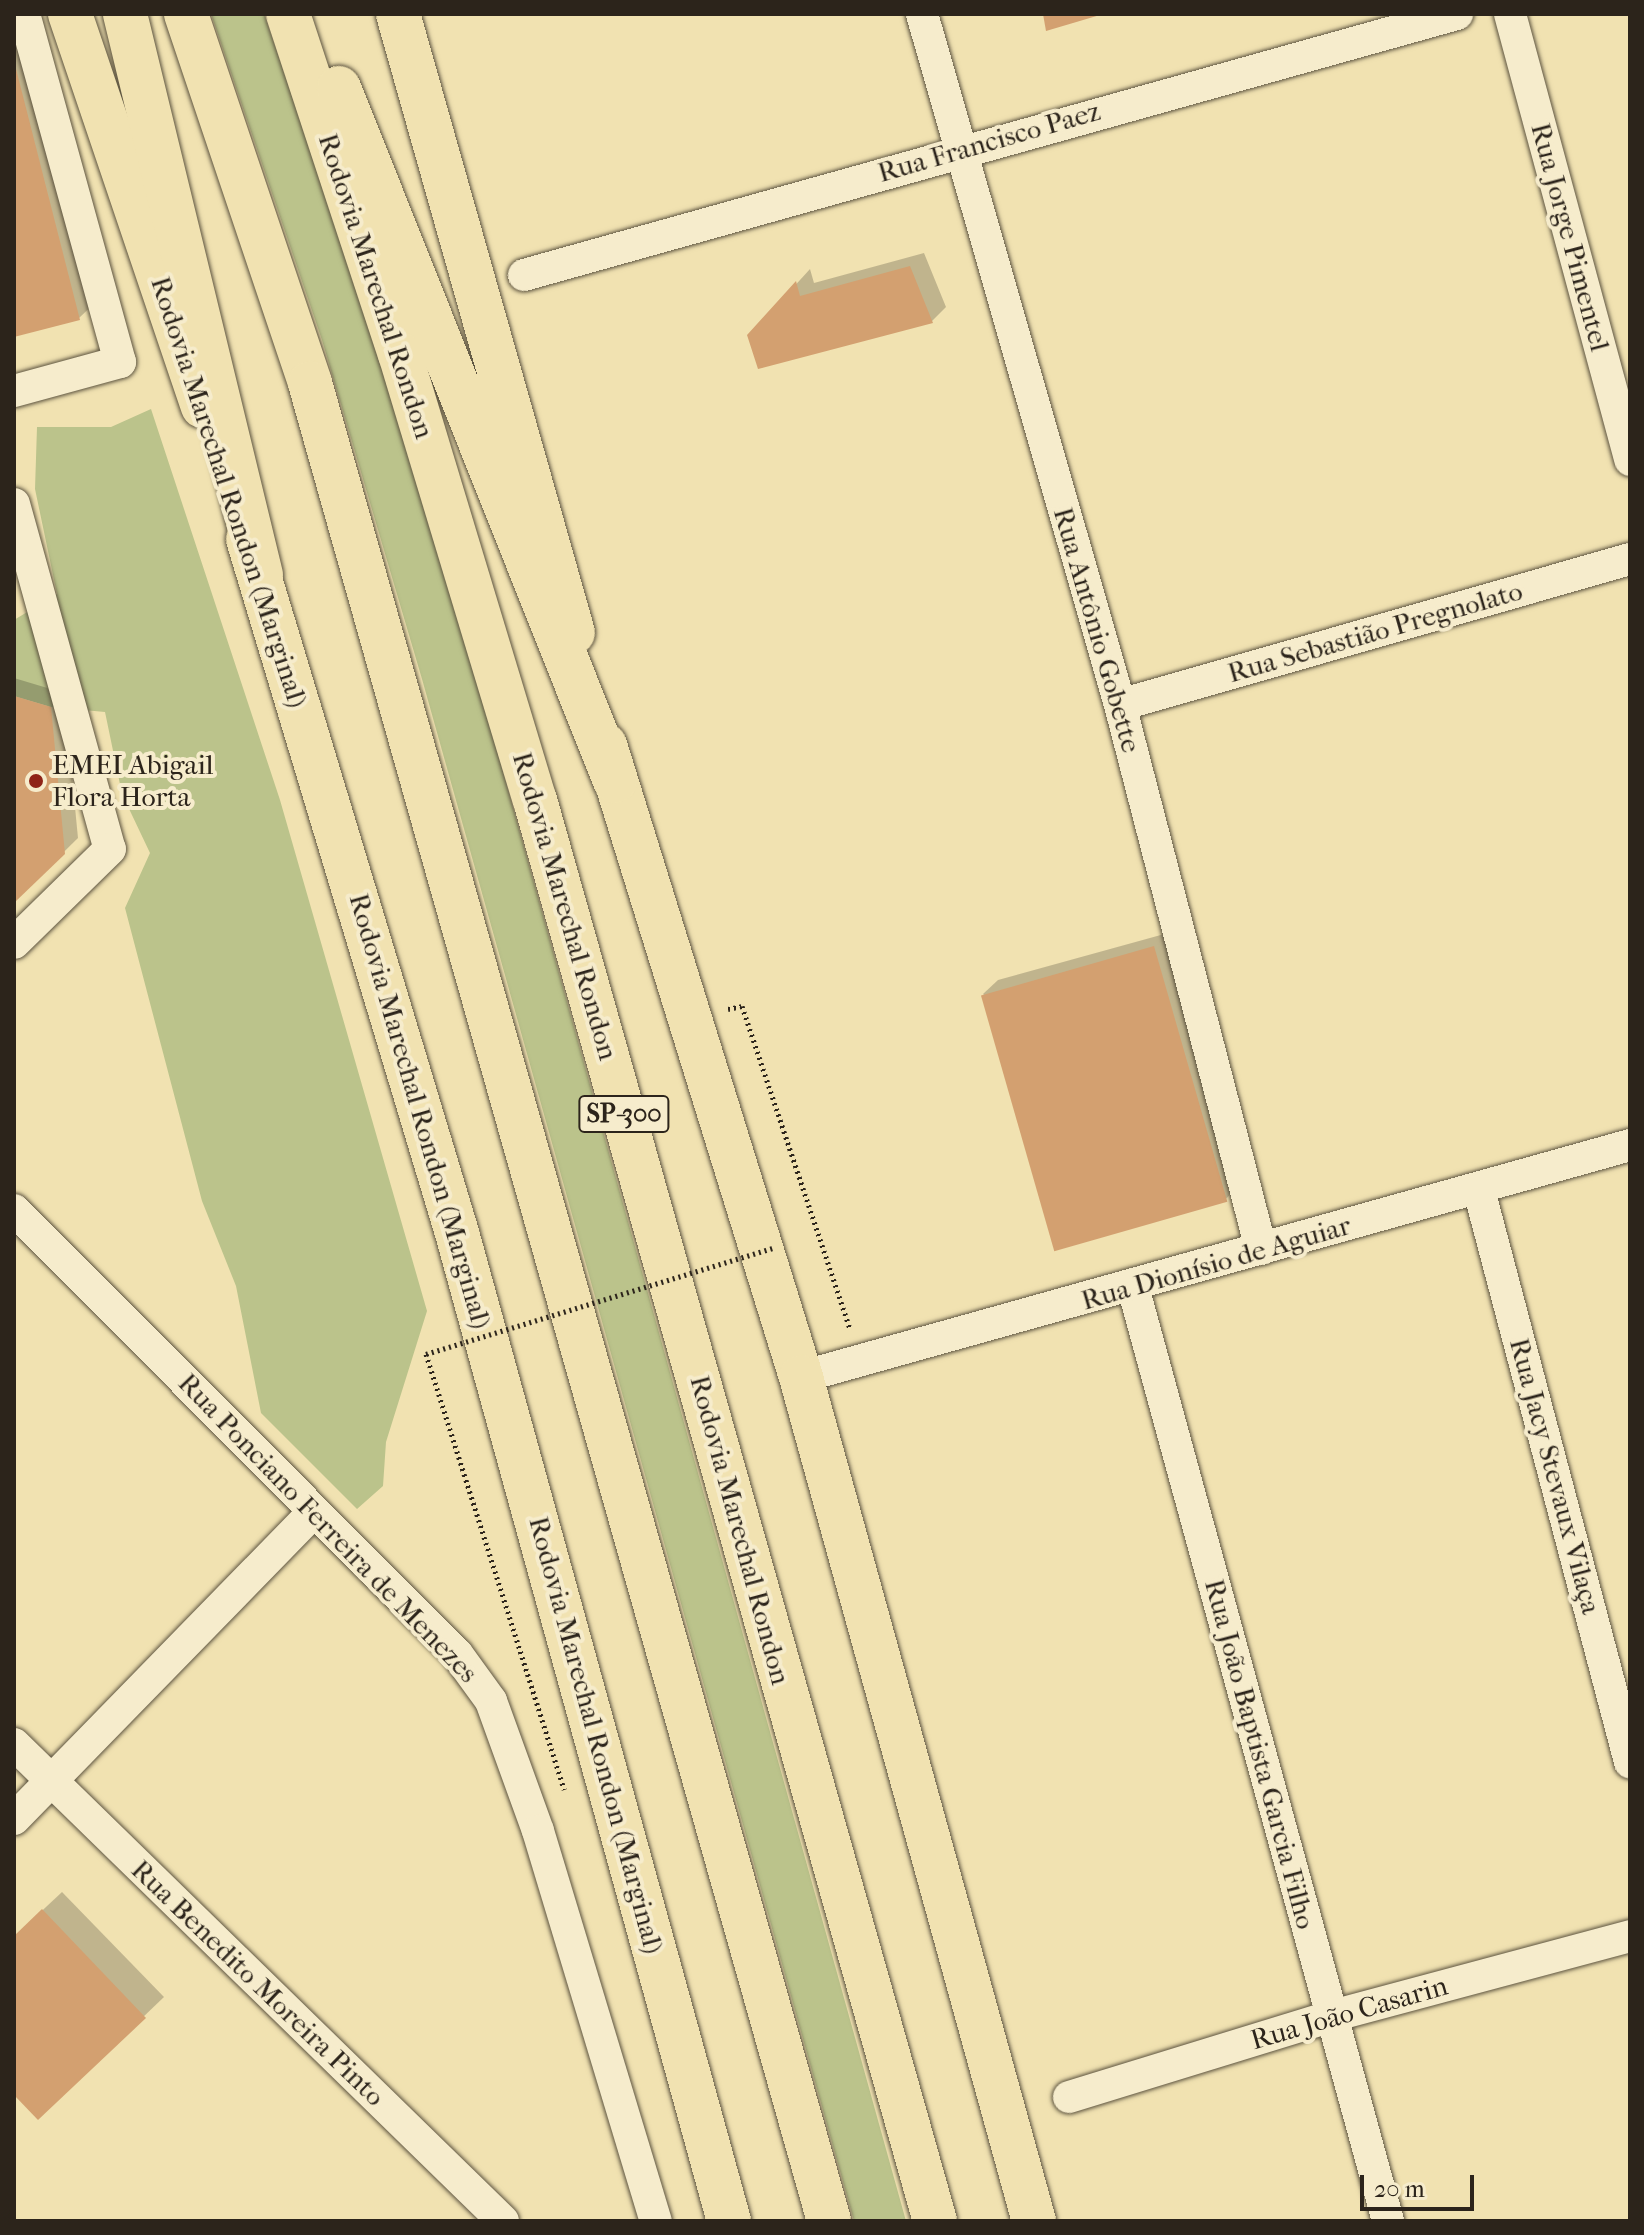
<!DOCTYPE html>
<html>
<head>
<meta charset="utf-8">
<style>
	body { margin:0 }
	#map { position:relative; width:1644px; height:2235px; overflow:hidden; background:#f1e2b1; font-family:"IM FELL French Canon",serif }
	div>[style] { position:absolute }
	[style*='--x'] { left:calc(var(--x)*1px); top:calc(var(--y)*1px); width:calc(var(--w)*1px); rotate:calc(var(--a)*1deg) }
	.green>* { inset:0; background:#bbc38b }
	.shadow>* { inset:0; background:#0003 }
	.building>* { inset:0; background:#d3a070; transform-origin:0 0 }
	.path>* { height:5px; margin-top:-2.5px; transform-origin:0; background:repeating-linear-gradient(90deg,#2c241b 0 2px,transparent 0 6px) }
	.roads { filter:drop-shadow(0 0 2px #5d5440) drop-shadow(0 0 2px #5d5440) }
	.minor>* { height:32px; margin:-16px; padding:0 16px; transform-origin:16px; border-radius:16px; background:#f6eccc }
	.trunk>* { height:44px; margin:-22px; padding:0 22px; transform-origin:22px; border-radius:22px; background:#f1e2b1 }
	.motorway>* { height:44px; margin:-22px; padding:0 22px; transform-origin:22px; border-radius:22px; background:#f1e2b1 }
	.path-bridge>* { height:5px; margin-top:-2.5px; transform-origin:0; background:repeating-linear-gradient(90deg,#2c241b 0 2px,transparent 0 6px) }
	.dots>* { width:22px; height:22px; translate:-50% -50%; box-sizing:border-box; border:4px solid #f6eccc; border-radius:50% }
	span { translate:-50% -50%; white-space:nowrap; text-align:center; line-height:1.15; -webkit-text-stroke:8px #f6eccc; paint-order:stroke }
	.shield-label span { padding:2px 6px; background:#f6eccc; border:2px solid; border-radius:6px; -webkit-text-stroke-width:0 }
	.shield-label { font-size:26px; color:#2c241b; font-weight:700 }
	.street-label { font-size:28px; color:#2c241b }
	.poi-label { font-size:28px; color:#2c241b }
	.left { translate:0 -50%; text-align:left }
	.frame { position:absolute; inset:0; border:16px solid #2c241b; pointer-events:none }
	.scale { position:absolute; left:1360px; top:2175px; width:114px; height:36px; box-sizing:border-box; border:4px solid #2c241b; border-top:0; padding-left:10px; font-size:24px; line-height:28px; white-space:nowrap; color:#2c241b; -webkit-text-stroke:6px #f6eccc; paint-order:stroke }
</style>
</head>
<body>
<div id="map">
	<div class="green">
		<i style="clip-path:polygon(211px 14px,264px 14px,370px 323px,475px 671px,906px 2221px,854px 2221px,422px 679px,322px 340px)"></i>
		<i style="clip-path:polygon(151px 409px,280px 800px,427px 1311px,386px 1442px,383px 1486px,357px 1509px,261px 1413px,236px 1286px,202px 1201px,125px 908px,150px 853px,122px 794px,105px 712px,51px 707px,14px 696px,14px 620px,57px 594px,35px 489px,37px 427px,111px 427px)"></i>
	</div>
	<div class="shadow">
		<i style="clip-path:polygon(14px 14px,98px 300px,79px 318px,14px 335px)"></i>
		<i style="clip-path:polygon(924px 253px,946px 307px,932px 321px,749px 336px,810px 269px,814px 283px)"></i>
		<i style="clip-path:polygon(14px 678px,64px 693px,78px 838px,14px 901px)"></i>
		<i style="clip-path:polygon(1168px 933px,1238px 1186px,1224px 1201px,983px 994px,998px 980px)"></i>
		<i style="clip-path:polygon(62px 1892px,164px 1997px,38px 2118px,14px 2092px,14px 1937px)"></i>
	</div>
	<div class="building">
		<i style="clip-path:polygon(1043px 14px,1100px 14px,1100px 15px,1046px 31px)"></i>
		<i style="clip-path:polygon(14px 61px,80px 320px,14px 337px)"></i>
		<i style="clip-path:polygon(910px 266px,933px 323px,758px 369px,747px 335px,796px 281px,800px 296px)"></i>
		<i style="clip-path:polygon(14px 696px,51px 707px,65px 854px,14px 903px)"></i>
		<i style="left:1154px;top:946px;width:266px;height:180px;rotate:74deg"></i>
		<i style="clip-path:polygon(42px 1909px,146px 2018px,38px 2120px,14px 2095px,14px 1936px)"></i>
	</div>
	<div class="path">
		<i style="--x:728;--y:1009;--w:14;--a:-12"></i>
		<i style="--x:742;--y:1006;--w:340;--a:71.5"></i>
		<i style="--x:426;--y:1354;--w:457;--a:72.4"></i>
	</div>
	<div class="roads">
		<div class="minor">
			<i style="--x:922;--y:14;--w:719;--a:74.01"></i>
			<i style="--x:1120;--y:705;--w:562;--a:75.47"></i>
			<i style="--x:1510;--y:14;--w:462;--a:74.9"></i>
			<i style="--x:524;--y:275;--w:969;--a:-15.63"></i>
			<i style="--x:14;--y:391;--w:110;--a:-15.3"></i>
			<i style="--x:120;--y:362;--w:361;--a:-105.4"></i>
			<i style="--x:14;--y:504;--w:358;--a:74.5"></i>
			<i style="--x:110;--y:849;--w:134;--a:135.6"></i>
			<i style="--x:1120;--y:705;--w:530;--a:-15.98"></i>
			<i style="--x:1479;--y:1190;--w:592;--a:75.21"></i>
			<i style="--x:14;--y:1210;--w:627;--a:45.06"></i>
			<i style="--x:457;--y:1654;--w:58;--a:54.1"></i>
			<i style="--x:491;--y:1701;--w:138;--a:70.1"></i>
			<i style="--x:538;--y:1831;--w:407;--a:73.2"></i>
			<i style="--x:1133;--y:1287;--w:968;--a:74.73"></i>
			<i style="--x:801;--y:1377;--w:861;--a:-15.63"></i>
			<i style="--x:14;--y:1744;--w:683;--a:44.29"></i>
			<i style="--x:14;--y:1819;--w:428;--a:-45.7"></i>
			<i style="--x:1069;--y:2097;--w:275;--a:-17.1"></i>
			<i style="--x:1332;--y:2016;--w:309;--a:-15"></i>
		</div>
		<div class="trunk">
			<i style="--x:70;--y:14;--w:414;--a:71.3"></i>
			<i style="--x:398;--y:14;--w:643;--a:74.21"></i>
			<i style="--x:248;--y:539;--w:725;--a:73.24"></i>
			<i style="--x:457;--y:1233;--w:1025;--a:74.61"></i>
			<i style="--x:605;--y:745;--w:662;--a:72.77"></i>
			<i style="--x:801;--y:1377;--w:876;--a:74.57"></i>
		</div>
		<div class="motorway">
			<i style="--x:125;--y:14;--w:577;--a:76.37"></i>
			<i style="--x:186;--y:14;--w:389;--a:71.4"></i>
			<i style="--x:310;--y:383;--w:1910;--a:74.23"></i>
			<i style="--x:288;--y:14;--w:358;--a:71.8"></i>
			<i style="--x:400;--y:354;--w:466;--a:73.2"></i>
			<i style="--x:535;--y:800;--w:1476;--a:74.28"></i>
			<i style="--x:339;--y:88;--w:746;--a:68.28"></i>
		</div>
	</div>
	<div class="path-bridge">
		<i style="--x:426;--y:1354;--w:366;--a:-17"></i>
	</div>
	<div class="dots">
		<i style="left:36px;top:781px;background:#8f2418"></i>
	</div>
	<div class="shield-label">
		<span style="left:624px;top:1114px">SP-300</span>
	</div>
	<div class="street-label">
		<span style="left:989px;top:142px;rotate:-16deg">Rua Francisco Paez</span>
		<span style="left:1570px;top:237px;rotate:75deg">Rua Jorge Pimentel</span>
		<span style="left:376px;top:286px;rotate:72deg">Rodovia Marechal Rondon</span>
		<span style="left:229px;top:492px;rotate:72deg">Rodovia Marechal Rondon (Marginal)</span>
		<span style="left:1097px;top:630px;rotate:74deg">Rua Antônio Gobette</span>
		<span style="left:1375px;top:632px;rotate:-16deg">Rua Sebastião Pregnolato</span>
		<span style="left:565px;top:906px;rotate:74deg">Rodovia Marechal Rondon</span>
		<span style="left:420px;top:1111px;rotate:74deg">Rodovia Marechal Rondon (Marginal)</span>
		<span style="left:1216px;top:1263px;rotate:-16deg">Rua Dionísio de Aguiar</span>
		<span style="left:1555px;top:1476px;rotate:75deg">Rua Jacy Stevaux Vilaça</span>
		<span style="left:328px;top:1528px;rotate:46deg">Rua Ponciano Ferreira de Menezes</span>
		<span style="left:740px;top:1530px;rotate:75deg">Rodovia Marechal Rondon</span>
		<span style="left:596px;top:1735px;rotate:75deg">Rodovia Marechal Rondon (Marginal)</span>
		<span style="left:1260px;top:1754px;rotate:75deg">Rua João Baptista Garcia Filho</span>
		<span style="left:258px;top:1983px;rotate:44deg">Rua Benedito Moreira Pinto</span>
		<span style="left:1349px;top:2013px;rotate:-16deg">Rua João Casarin</span>
	</div>
	<div class="poi-label">
		<span class="left" style="left:52px;top:781px">EMEI Abigail<br>Flora Horta</span>
	</div>
	<div class="frame"></div>
	<div class="scale">20 m</div>
</div>
</body>
</html>
